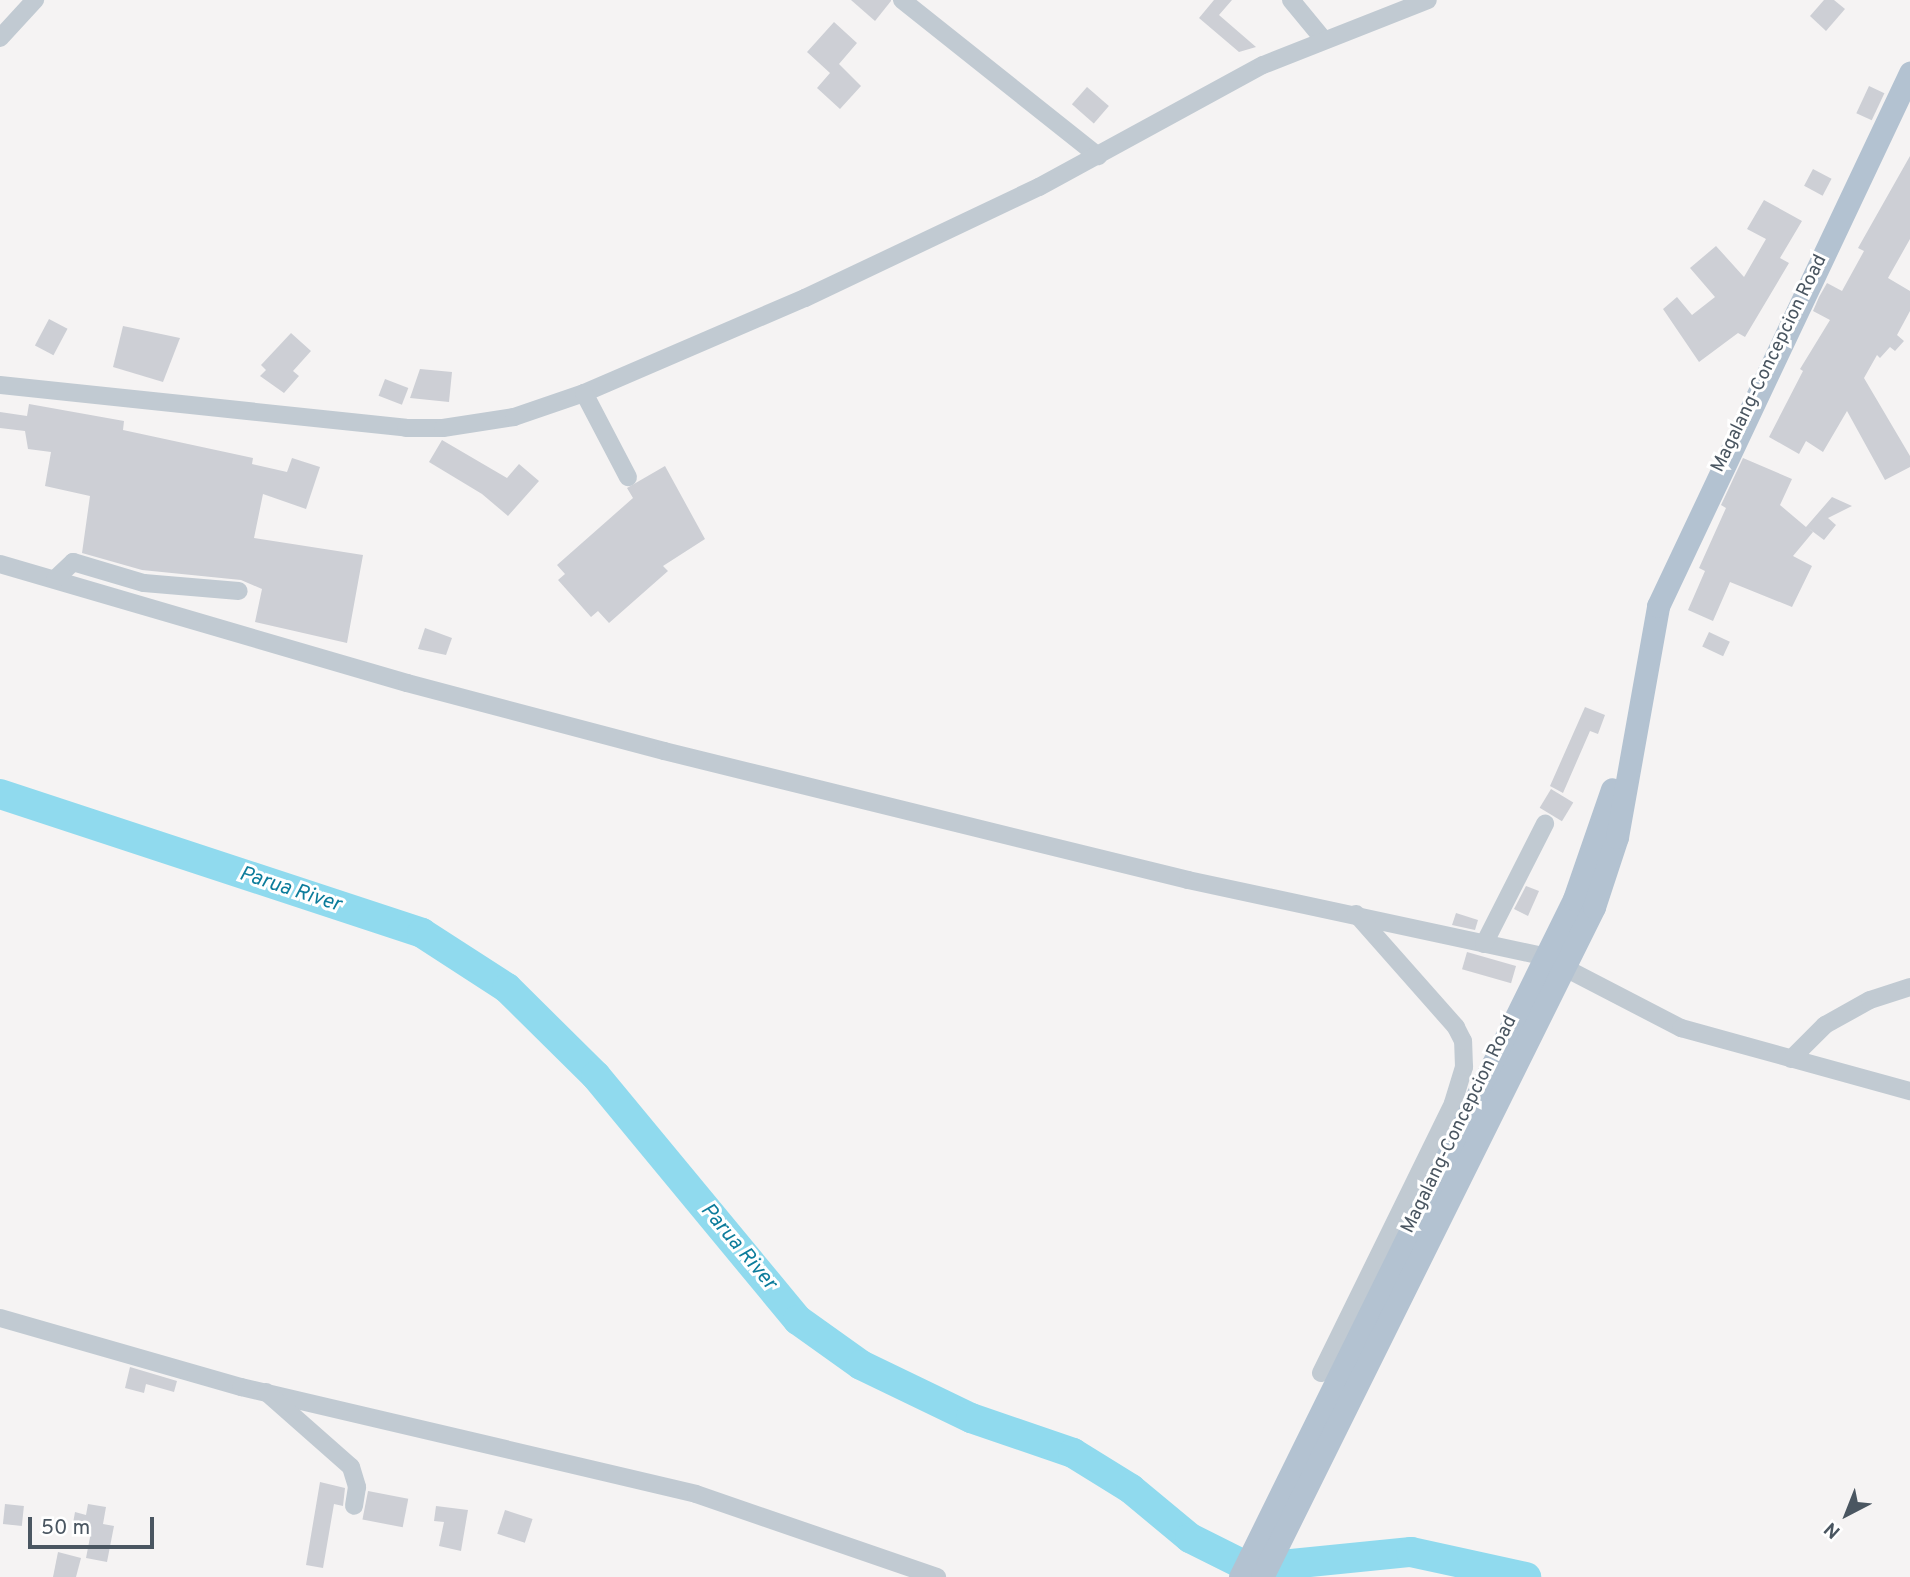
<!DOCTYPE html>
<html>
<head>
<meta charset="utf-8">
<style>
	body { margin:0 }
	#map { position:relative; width:1910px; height:1577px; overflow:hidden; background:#f5f3f3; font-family:Overpass,sans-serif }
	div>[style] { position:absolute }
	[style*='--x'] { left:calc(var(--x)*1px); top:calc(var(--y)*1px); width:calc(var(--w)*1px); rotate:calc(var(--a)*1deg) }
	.river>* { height:30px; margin:-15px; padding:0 15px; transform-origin:15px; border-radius:15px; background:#90daee }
	.building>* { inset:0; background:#cdcfd5; transform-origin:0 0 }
	.minor>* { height:18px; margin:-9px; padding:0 9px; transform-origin:9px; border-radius:9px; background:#c1cad2 }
	.major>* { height:23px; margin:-11.5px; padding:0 11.5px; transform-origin:11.5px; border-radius:11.5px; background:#b3c2d1 }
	span { translate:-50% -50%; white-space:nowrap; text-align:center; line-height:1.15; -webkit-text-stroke:6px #fff; paint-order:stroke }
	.street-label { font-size:19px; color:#4a5661 }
	.water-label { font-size:21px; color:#0c7c9b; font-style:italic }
	.north { position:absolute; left:1812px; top:1479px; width:70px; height:70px; -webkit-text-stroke:5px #fff; paint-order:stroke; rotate:222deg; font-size:19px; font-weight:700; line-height:28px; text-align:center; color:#4a5661 }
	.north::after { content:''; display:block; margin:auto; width:24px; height:32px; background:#4a5661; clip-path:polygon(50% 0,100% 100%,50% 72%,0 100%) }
	.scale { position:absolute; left:28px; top:1517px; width:126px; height:32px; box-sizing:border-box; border:4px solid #4a5661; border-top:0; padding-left:9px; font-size:21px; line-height:24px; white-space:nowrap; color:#4a5661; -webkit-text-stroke:5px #fff; paint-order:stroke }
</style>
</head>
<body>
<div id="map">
	<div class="river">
		<i style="--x:0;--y:794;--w:444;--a:18.2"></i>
		<i style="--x:422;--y:933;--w:101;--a:32.9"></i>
		<i style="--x:507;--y:988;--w:125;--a:44.7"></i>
		<i style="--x:596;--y:1076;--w:317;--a:50.4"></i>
		<i style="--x:798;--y:1320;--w:77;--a:35.5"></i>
		<i style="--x:861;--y:1365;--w:122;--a:25.7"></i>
		<i style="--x:971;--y:1418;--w:108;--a:18.9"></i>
		<i style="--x:1073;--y:1453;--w:68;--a:31.8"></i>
		<i style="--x:1131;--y:1489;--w:77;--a:39.7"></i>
		<i style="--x:1190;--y:1538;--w:67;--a:26.6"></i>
		<i style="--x:1250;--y:1568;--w:162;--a:-5.7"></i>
		<i style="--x:1411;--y:1552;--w:118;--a:12.3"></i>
	</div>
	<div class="building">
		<i style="clip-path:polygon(851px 0,891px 0,891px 1px,875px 21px)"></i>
		<i style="clip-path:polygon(1214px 0,1232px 0,1219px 15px,1256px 47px,1239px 52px,1199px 18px)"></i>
		<i style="clip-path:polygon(1824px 0,1834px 0,1845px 9px,1826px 31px,1810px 16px)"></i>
		<i style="clip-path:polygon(834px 22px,857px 43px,839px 64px,861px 86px,840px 109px,817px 88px,830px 73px,807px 52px)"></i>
		<i style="left:1869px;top:86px;width:17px;height:30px;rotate:25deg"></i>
		<i style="left:1087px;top:87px;width:29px;height:23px;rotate:41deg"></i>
		<i style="clip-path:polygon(1910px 156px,1910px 239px,1888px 278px,1910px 291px,1910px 311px,1897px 335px,1904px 341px,1895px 351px,1890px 347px,1880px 358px,1877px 355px,1864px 378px,1910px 456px,1910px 467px,1885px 480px,1847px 411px,1823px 452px,1806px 441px,1799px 454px,1769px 437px,1803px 371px,1800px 369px,1830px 320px,1813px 311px,1819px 297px,1827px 283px,1842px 291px,1864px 251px,1858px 248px)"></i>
		<i style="left:1813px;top:169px;width:21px;height:19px;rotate:28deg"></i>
		<i style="clip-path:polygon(1764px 200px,1802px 221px,1780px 258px,1789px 263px,1745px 337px,1738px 333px,1699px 362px,1663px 309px,1677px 297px,1692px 315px,1715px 297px,1690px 268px,1716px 246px,1744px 277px,1766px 239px,1747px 229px)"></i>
		<i style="left:49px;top:319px;width:21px;height:30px;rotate:28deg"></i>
		<i style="clip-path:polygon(123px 326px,180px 338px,163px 382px,113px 367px)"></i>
		<i style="clip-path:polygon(291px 333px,311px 351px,293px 371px,299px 376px,284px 393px,260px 376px,266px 370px,261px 365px)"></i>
		<i style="clip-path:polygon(420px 369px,452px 372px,449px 402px,410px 398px)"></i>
		<i style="left:385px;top:379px;width:25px;height:18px;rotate:21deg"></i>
		<i style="clip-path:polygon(29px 404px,124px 421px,123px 430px,253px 458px,252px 464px,287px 472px,292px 458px,320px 467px,306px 509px,263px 494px,254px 538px,363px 555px,347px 643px,255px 622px,262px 589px,241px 580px,142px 570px,82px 553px,90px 496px,45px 486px,51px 452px,28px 449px,25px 431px,0 428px,0 412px,27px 416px)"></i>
		<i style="clip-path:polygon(442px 440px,507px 478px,519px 464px,539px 481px,508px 516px,482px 494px,429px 462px)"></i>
		<i style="clip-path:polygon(1743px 458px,1792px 479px,1780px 505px,1806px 527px,1832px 497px,1852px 506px,1828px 518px,1836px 525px,1824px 540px,1808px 528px,1813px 532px,1793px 556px,1812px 566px,1792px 607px,1730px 582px,1713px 621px,1688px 610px,1705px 571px,1699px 568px,1726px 508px,1721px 505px)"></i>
		<i style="clip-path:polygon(665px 466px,705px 539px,663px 566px,668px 571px,609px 623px,598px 611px,591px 617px,558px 580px,565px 574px,557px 565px,633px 498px,627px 488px)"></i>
		<i style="clip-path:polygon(425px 628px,452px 638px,446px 655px,418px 649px)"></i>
		<i style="left:1709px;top:632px;width:23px;height:16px;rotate:25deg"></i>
		<i style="clip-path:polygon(1585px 707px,1605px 715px,1598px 734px,1590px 731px,1563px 793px,1550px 786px)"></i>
		<i style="left:1551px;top:789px;width:26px;height:22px;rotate:31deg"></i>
		<i style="clip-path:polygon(1526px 886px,1539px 891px,1528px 916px,1514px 909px)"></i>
		<i style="clip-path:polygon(1456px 913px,1478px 920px,1475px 930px,1452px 925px)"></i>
		<i style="left:1467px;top:952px;width:51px;height:18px;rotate:16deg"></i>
		<i style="clip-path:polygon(130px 1367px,177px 1381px,174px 1392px,146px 1384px,144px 1393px,125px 1388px)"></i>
		<i style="clip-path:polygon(320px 1482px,345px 1488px,343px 1506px,334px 1504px,323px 1568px,306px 1565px)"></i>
		<i style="left:368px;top:1491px;width:41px;height:29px;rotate:11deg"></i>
		<i style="left:5px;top:1504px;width:19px;height:20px;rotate:6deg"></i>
		<i style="clip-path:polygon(88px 1504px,106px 1507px,103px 1524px,114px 1526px,107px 1562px,86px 1558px,91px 1532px,72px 1529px,75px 1512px,86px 1515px)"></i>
		<i style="clip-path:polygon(436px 1506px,468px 1510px,461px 1551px,439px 1546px,444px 1522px,434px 1521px)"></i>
		<i style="left:505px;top:1510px;width:29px;height:25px;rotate:18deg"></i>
		<i style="clip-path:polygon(58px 1552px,81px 1558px,76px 1577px,53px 1577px)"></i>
	</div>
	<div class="minor">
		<i style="--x:902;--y:0;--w:251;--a:38.5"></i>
		<i style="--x:1291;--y:0;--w:52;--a:50.5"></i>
		<i style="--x:0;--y:38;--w:52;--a:-47.4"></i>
		<i style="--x:0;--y:385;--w:408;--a:6"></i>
		<i style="--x:406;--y:428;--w:37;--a:0"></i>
		<i style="--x:443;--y:428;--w:72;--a:-8.8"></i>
		<i style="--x:514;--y:417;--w:74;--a:-18.9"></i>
		<i style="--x:584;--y:393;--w:241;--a:-23.3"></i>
		<i style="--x:805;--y:298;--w:259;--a:-25.4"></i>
		<i style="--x:1039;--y:187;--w:255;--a:-28.6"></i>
		<i style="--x:1263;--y:65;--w:177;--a:-21.5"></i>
		<i style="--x:584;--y:393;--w:95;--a:62.4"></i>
		<i style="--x:0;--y:564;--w:424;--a:16.3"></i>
		<i style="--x:407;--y:683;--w:266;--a:14.8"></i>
		<i style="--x:664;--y:751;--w:540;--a:13.83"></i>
		<i style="--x:1188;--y:880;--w:362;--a:12.1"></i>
		<i style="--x:1542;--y:956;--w:157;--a:27.4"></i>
		<i style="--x:1681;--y:1028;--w:238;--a:15.4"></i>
		<i style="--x:55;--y:579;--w:25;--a:-43"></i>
		<i style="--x:73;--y:562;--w:74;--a:16.5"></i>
		<i style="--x:144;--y:583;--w:95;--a:4.8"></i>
		<i style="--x:1484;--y:944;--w:135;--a:-63.1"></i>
		<i style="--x:1791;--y:1059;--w:48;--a:-45"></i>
		<i style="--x:1825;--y:1025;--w:51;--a:-29.1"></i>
		<i style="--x:1870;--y:1000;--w:42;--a:-18"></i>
		<i style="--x:0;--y:1318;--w:251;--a:16"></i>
		<i style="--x:241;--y:1387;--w:467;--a:13.2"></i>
		<i style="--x:696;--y:1494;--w:255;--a:19"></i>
		<i style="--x:1321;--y:1373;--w:301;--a:-63.9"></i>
		<i style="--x:1453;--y:1103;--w:38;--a:-73"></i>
		<i style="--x:1464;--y:1067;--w:26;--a:-92"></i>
		<i style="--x:1463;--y:1041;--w:16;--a:-117"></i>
		<i style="--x:1456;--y:1027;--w:151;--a:-131.5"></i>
		<i style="--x:266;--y:1392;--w:113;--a:41.4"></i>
		<i style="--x:351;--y:1467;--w:21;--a:73"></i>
		<i style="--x:357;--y:1487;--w:19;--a:99"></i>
	</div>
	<div class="major">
		<i style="--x:1240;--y:1577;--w:756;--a:-63.77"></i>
		<i style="--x:1574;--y:899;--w:116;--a:-70.9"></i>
		<i style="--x:1262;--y:1577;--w:748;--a:-63.64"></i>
		<i style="--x:1594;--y:907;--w:74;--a:-71.8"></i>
		<i style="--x:1617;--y:837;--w:235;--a:-79.9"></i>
		<i style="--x:1658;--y:606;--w:590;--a:-64.7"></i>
	</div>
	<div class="street-label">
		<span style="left:1770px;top:364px;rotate:-64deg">Magalang-Concepcion Road</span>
		<span style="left:1460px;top:1125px;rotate:-64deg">Magalang-Concepcion Road</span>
	</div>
	<div class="water-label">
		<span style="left:290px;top:890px;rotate:18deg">Parua River</span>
		<span style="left:738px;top:1247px;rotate:50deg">Parua River</span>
	</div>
	<div class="north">N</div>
	<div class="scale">50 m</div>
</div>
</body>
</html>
